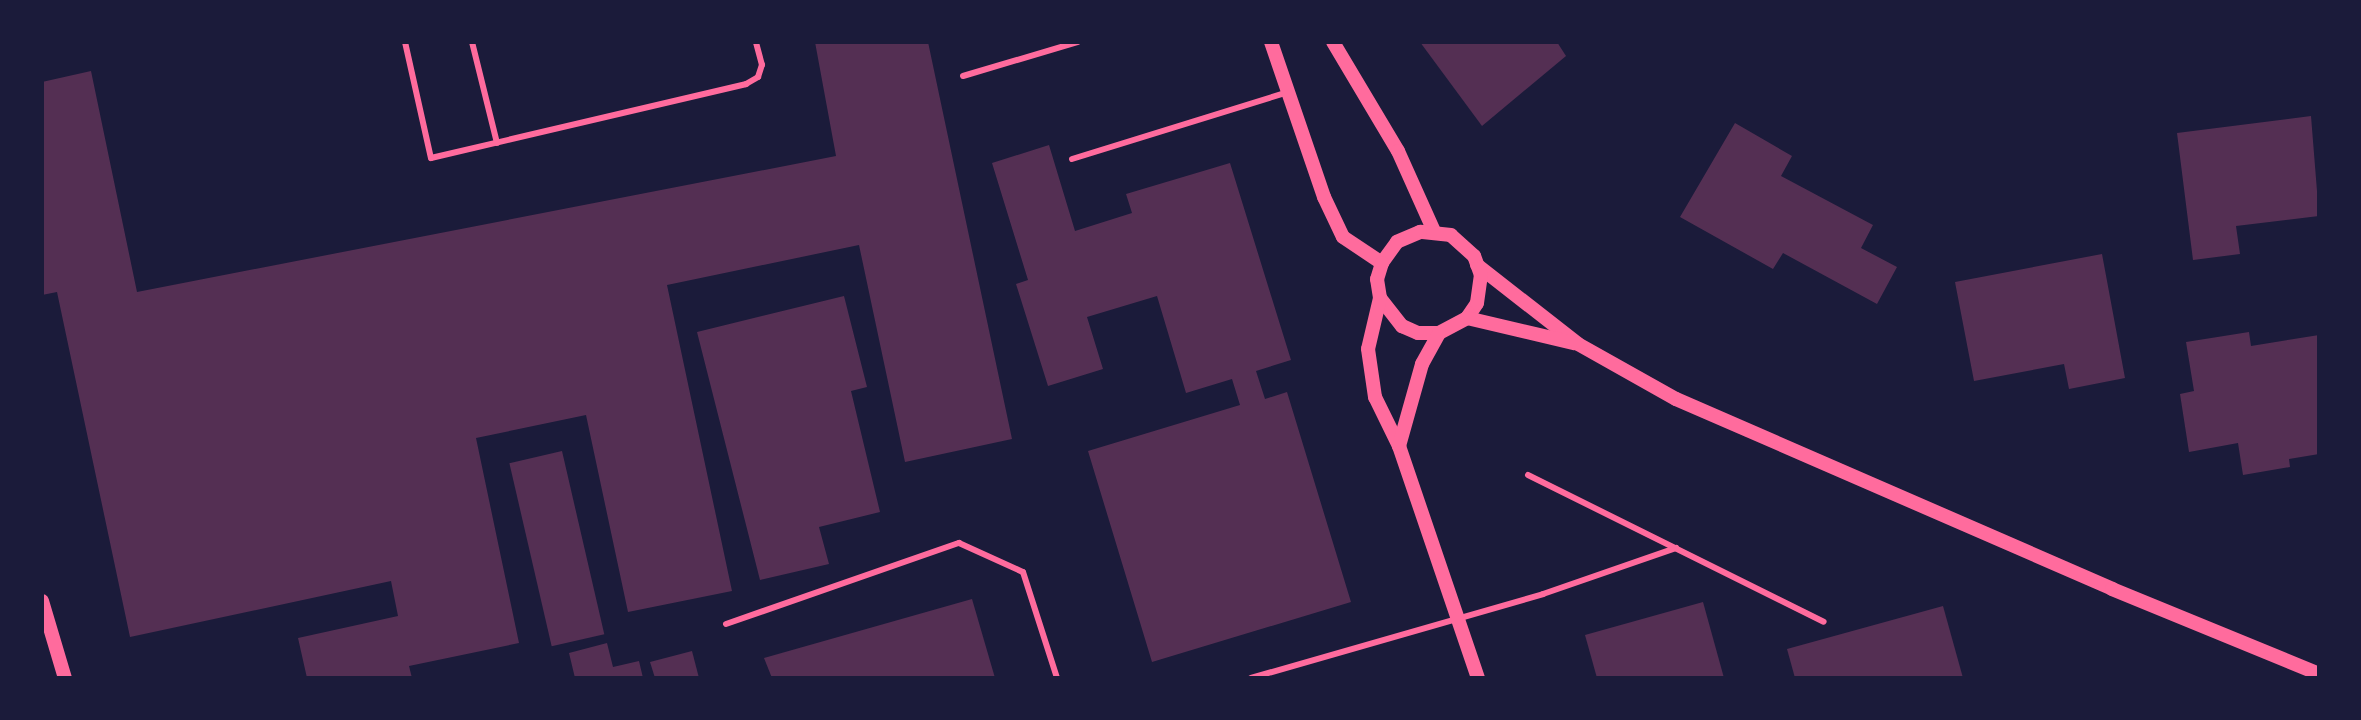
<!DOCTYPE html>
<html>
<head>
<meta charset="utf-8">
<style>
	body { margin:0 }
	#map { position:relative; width:2361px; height:720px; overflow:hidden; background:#1b1b3a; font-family:"PT Sans Narrow",sans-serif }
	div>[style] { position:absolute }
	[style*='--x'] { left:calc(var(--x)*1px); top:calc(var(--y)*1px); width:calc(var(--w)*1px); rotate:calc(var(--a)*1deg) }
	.building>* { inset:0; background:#542f53; transform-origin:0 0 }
	.service>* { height:6px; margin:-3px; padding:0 3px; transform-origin:3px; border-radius:3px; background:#ff6b9d }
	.tertiary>* { height:14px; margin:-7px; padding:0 7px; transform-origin:7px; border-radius:7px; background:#ff6b9d }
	span { translate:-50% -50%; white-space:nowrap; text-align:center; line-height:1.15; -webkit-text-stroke:6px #1b1b3a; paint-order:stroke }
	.frame { position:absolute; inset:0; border:44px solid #1b1b3a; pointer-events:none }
</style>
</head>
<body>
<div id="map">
	<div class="building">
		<i style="clip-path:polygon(815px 42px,928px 42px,1012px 439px,905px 462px,859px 245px,667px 285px,732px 591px,628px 612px,586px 415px,476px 438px,519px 643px,409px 666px,412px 678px,307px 678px,298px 638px,398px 616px,391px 581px,130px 637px,57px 292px,42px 295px,42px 82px,91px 71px,137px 292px,836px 156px)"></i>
		<i style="clip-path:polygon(1420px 42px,1557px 42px,1566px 56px,1482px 126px)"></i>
		<i style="clip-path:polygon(2311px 116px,2319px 216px,2236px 226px,2240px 254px,2193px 260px,2177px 133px)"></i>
		<i style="clip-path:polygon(1735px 123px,1792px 156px,1781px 176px,1873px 225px,1861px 248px,1897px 267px,1877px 304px,1783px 253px,1773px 269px,1680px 217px)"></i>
		<i style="clip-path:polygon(1049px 145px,1075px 231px,1132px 213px,1126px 194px,1230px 163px,1291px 360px,1256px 371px,1265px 399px,1287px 392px,1351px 602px,1152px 662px,1088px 451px,1240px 405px,1232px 379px,1186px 393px,1157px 296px,1087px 317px,1103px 369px,1048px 386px,1016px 284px,1028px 280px,992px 163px)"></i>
		<i style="clip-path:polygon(2102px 254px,2125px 378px,2069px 389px,2064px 364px,1974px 381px,1955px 282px)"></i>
		<i style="clip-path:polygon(844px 296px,867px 387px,851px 391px,880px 512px,819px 527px,829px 564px,760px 580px,697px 332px)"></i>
		<i style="clip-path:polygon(2249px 332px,2251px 346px,2319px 335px,2319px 454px,2289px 459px,2290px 467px,2243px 475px,2238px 443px,2189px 452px,2180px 394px,2194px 391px,2186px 342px)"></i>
		<i style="left:562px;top:451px;width:188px;height:54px;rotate:77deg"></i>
		<i style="clip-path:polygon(972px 599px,995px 678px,772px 678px,764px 658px)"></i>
		<i style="clip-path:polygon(1703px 602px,1724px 678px,1597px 678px,1585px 635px)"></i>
		<i style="clip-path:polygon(1943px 606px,1963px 678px,1795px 678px,1787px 649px)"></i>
		<i style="clip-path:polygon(607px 643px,613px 667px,639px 661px,643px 678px,575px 678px,569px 653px)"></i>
		<i style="clip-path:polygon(692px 651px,699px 678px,655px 678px,650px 662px)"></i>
	</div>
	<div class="service">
		<i style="--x:405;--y:42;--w:119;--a:77.4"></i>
		<i style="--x:431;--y:158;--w:324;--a:-13.2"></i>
		<i style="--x:746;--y:84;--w:14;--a:-30"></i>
		<i style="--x:758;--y:77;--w:13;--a:-72"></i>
		<i style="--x:762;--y:65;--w:24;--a:-105"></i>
		<i style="--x:472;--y:42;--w:104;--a:76.1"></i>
		<i style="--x:963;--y:76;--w:120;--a:-16.5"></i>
		<i style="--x:1072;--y:159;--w:226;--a:-17.2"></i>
		<i style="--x:1528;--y:475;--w:330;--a:26.4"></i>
		<i style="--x:726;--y:624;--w:247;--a:-19.2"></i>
		<i style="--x:959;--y:543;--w:70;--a:24.4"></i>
		<i style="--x:1023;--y:572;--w:111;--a:72.2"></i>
		<i style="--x:1251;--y:678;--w:304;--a:-16"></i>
		<i style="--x:1543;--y:594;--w:141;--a:-19.1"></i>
	</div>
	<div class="tertiary">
		<i style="--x:1271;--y:42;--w:164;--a:71.1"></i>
		<i style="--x:1324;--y:197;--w:44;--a:64.6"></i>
		<i style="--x:1343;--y:237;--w:47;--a:33.7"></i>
		<i style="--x:1333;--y:42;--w:127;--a:59.2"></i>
		<i style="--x:1398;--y:151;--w:88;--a:65.8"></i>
		<i style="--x:1477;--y:265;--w:128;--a:38"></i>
		<i style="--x:1578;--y:344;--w:112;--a:29.3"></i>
		<i style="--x:1676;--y:399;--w:476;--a:23.5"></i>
		<i style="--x:2112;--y:589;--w:224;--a:22.3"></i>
		<i style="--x:1380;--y:298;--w:36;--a:52"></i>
		<i style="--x:1402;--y:326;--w:17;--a:24"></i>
		<i style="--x:1418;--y:333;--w:21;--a:0"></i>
		<i style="--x:1439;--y:333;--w:32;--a:-28"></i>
		<i style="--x:1467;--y:318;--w:18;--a:-56"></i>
		<i style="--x:1477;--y:303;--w:28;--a:-82"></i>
		<i style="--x:1481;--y:275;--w:20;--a:-110"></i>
		<i style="--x:1474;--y:256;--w:31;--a:-138"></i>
		<i style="--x:1451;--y:235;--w:31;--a:-174"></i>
		<i style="--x:1420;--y:232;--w:25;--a:157"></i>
		<i style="--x:1397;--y:242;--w:26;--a:126"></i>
		<i style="--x:1382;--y:263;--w:17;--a:107"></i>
		<i style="--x:1377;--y:279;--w:19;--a:81"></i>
		<i style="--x:1380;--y:298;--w:52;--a:103.2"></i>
		<i style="--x:1368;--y:349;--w:49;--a:81.7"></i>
		<i style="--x:1375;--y:397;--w:55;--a:63.9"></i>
		<i style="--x:1399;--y:446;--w:245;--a:71.2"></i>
		<i style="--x:1467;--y:318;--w:110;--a:13.2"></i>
		<i style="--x:1399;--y:446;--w:85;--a:-74.3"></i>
		<i style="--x:1422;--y:364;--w:35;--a:-61"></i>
		<i style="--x:42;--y:601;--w:80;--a:73.4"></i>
	</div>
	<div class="frame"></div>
</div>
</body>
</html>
